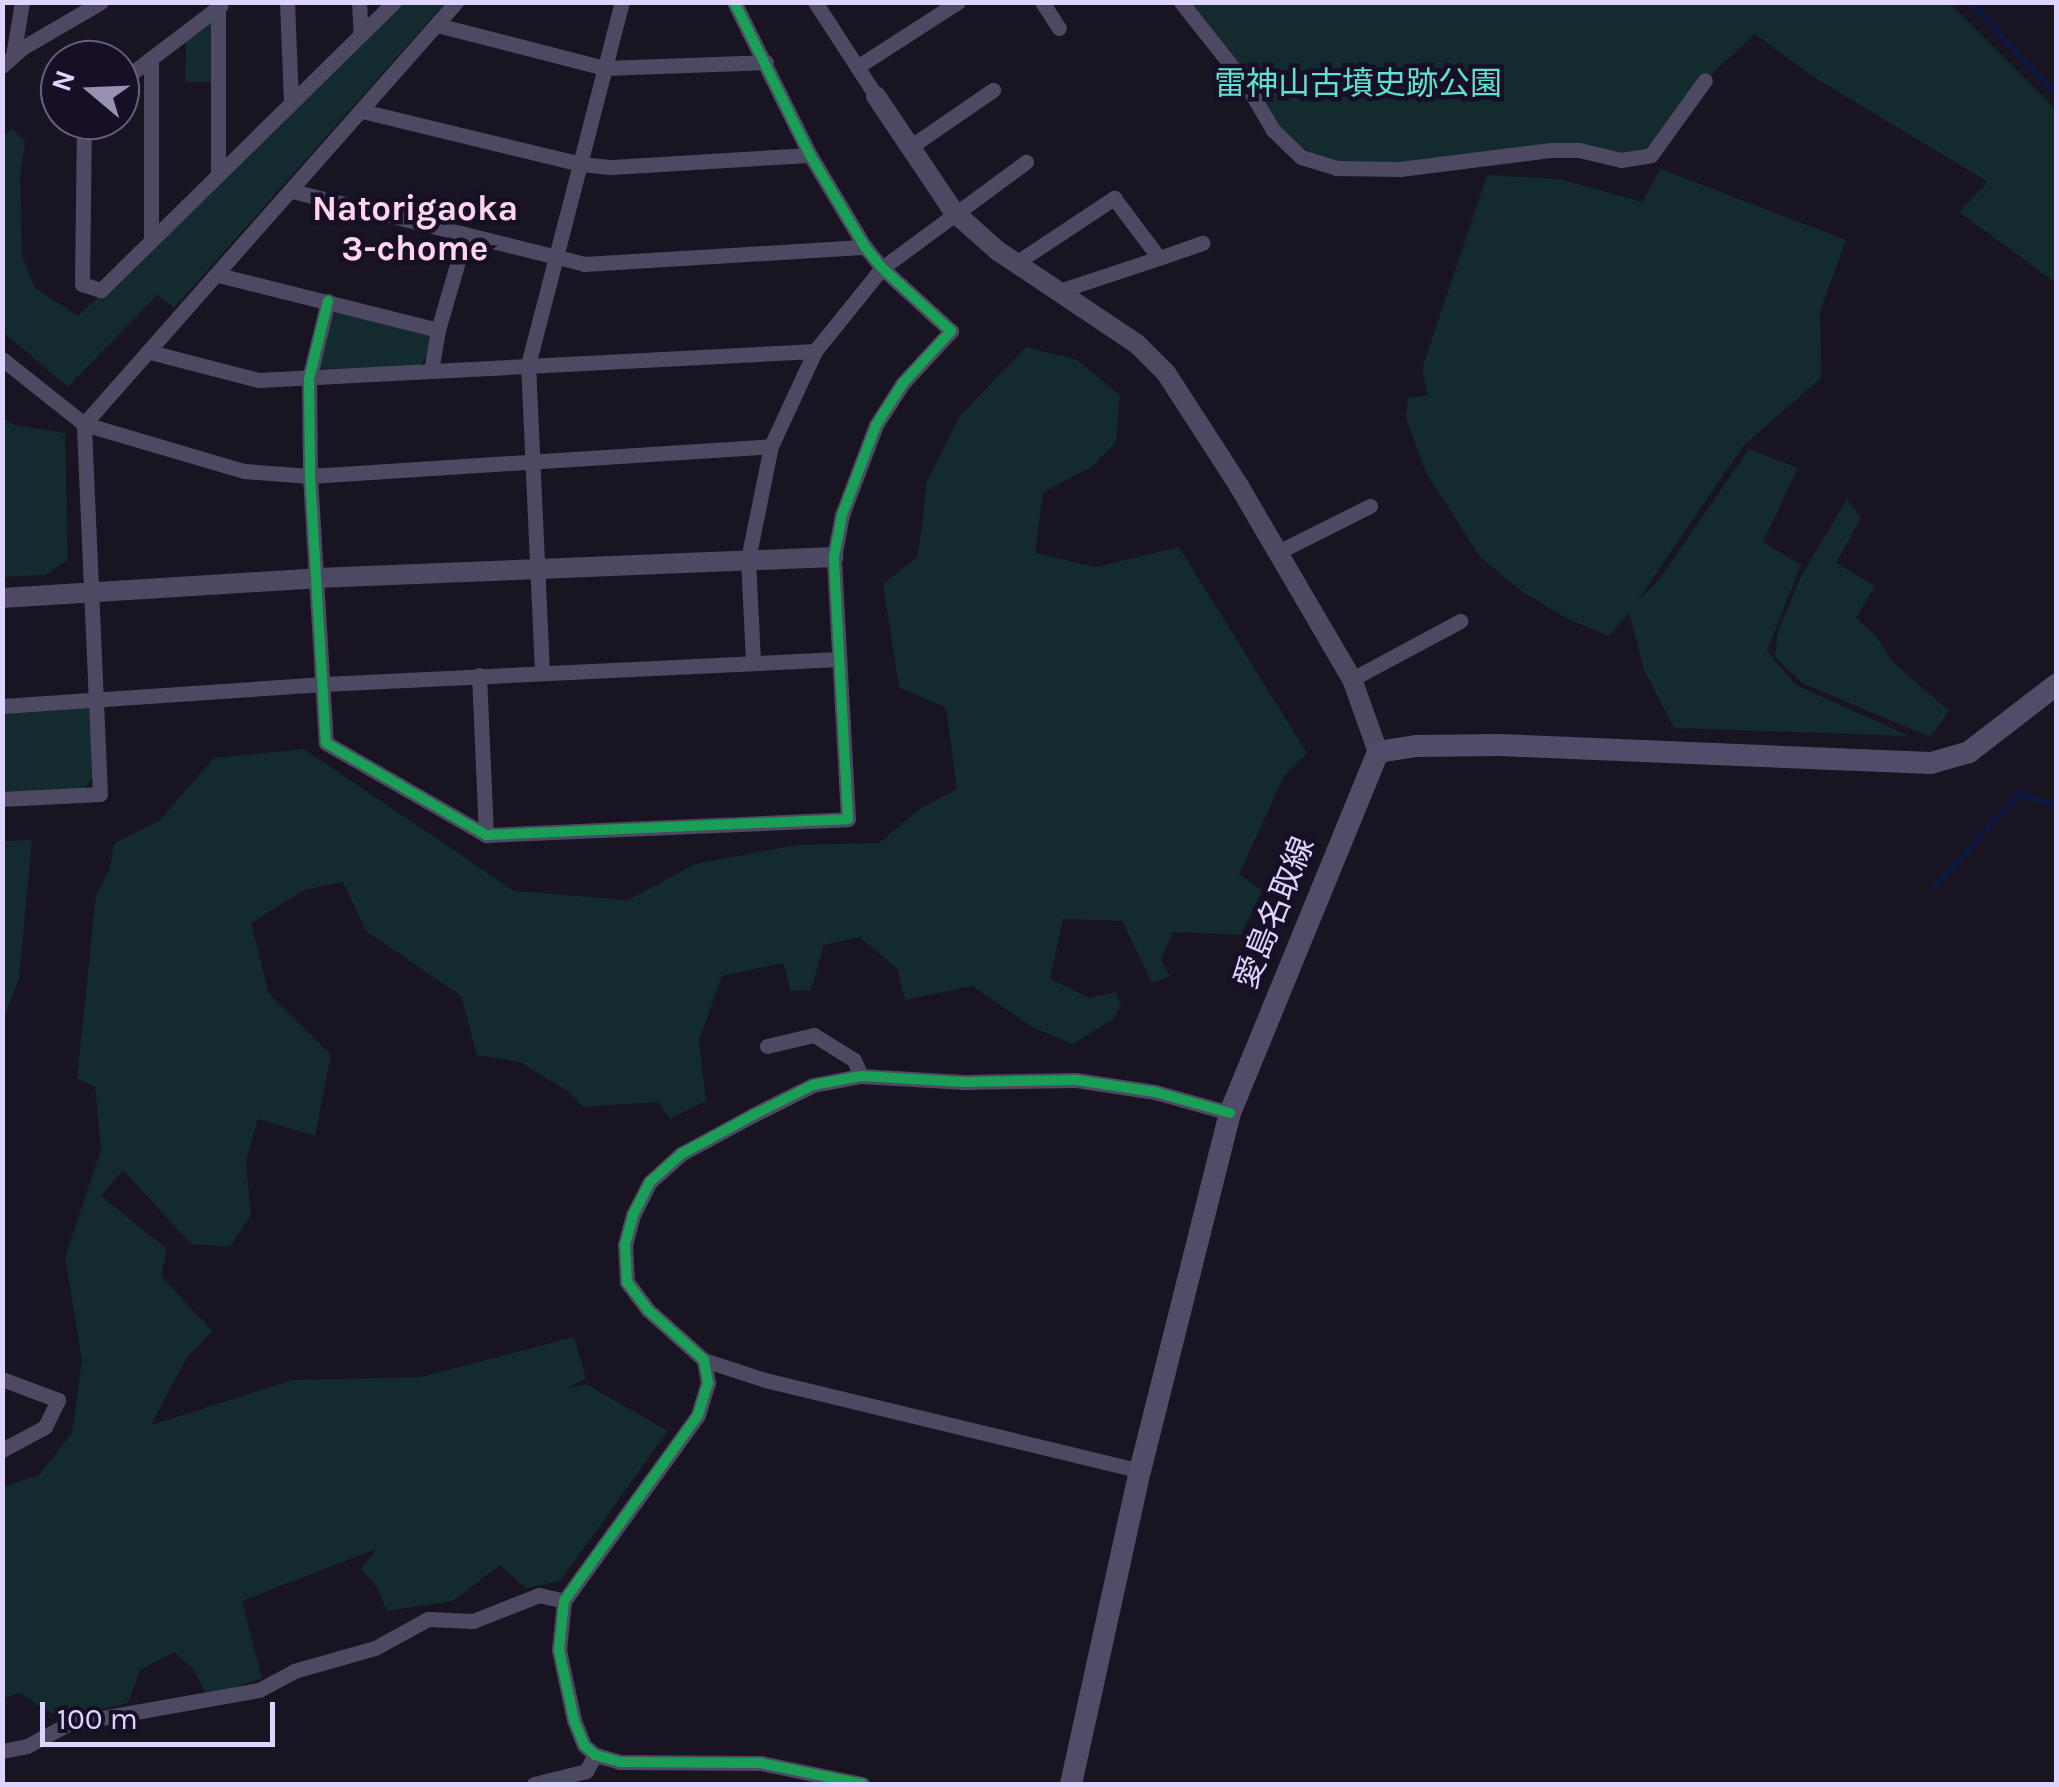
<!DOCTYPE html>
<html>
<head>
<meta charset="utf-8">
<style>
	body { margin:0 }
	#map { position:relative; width:2059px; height:1787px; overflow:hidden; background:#181421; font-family:Karla,"Noto Sans JP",sans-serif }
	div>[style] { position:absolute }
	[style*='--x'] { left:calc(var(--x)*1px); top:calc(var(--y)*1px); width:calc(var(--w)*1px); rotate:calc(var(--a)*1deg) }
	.green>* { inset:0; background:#132a2e }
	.stream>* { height:5px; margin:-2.5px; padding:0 2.5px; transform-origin:2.5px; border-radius:2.5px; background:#0b1841 }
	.minor>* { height:15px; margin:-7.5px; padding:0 7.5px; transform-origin:7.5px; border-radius:7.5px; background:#4e4962 }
	.tertiary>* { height:20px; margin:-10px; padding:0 10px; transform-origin:10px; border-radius:10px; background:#4e4962 }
	.secondary>* { height:22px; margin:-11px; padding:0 11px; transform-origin:11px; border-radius:11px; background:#514c68 }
	.cycleway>* { height:10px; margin:-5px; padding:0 5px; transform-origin:5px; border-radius:5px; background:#1a9f57 }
	span { translate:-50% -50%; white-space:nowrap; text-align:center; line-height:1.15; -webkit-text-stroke:9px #160f26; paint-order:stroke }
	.park-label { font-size:32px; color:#5fe0d0 }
	.street-label { font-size:32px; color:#ded4ff }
	.neighbourhood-label { font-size:35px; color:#ffd6eb; font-weight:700 }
	.frame { position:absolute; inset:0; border:5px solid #ded4ff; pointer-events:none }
	.north { position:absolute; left:40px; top:40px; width:100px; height:100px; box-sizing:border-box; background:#160f26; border:2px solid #665e7d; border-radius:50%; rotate:289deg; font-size:28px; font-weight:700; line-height:40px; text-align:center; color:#ded4ff }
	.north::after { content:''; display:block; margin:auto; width:35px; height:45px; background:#9991b1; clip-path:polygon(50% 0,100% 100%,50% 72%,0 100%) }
	.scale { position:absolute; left:40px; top:1702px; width:235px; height:45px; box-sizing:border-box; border:5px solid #ded4ff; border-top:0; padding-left:12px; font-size:30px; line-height:35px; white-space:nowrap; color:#ded4ff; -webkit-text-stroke:8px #160f26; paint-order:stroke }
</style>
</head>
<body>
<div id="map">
	<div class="green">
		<i style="clip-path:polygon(401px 3px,445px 3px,174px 308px,157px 295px,68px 387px,3px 332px,3px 135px,13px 129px,25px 142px,20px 177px,22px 256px,35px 288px,78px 316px)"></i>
		<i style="clip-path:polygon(1180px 3px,1949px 3px,2056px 110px,2056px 283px,1959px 212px,1988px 182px,1812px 76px,1755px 34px,1705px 80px,1651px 155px,1550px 150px,1336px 168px,1273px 130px)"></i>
		<i style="clip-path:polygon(213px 17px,213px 82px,185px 82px,186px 39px)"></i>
		<i style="clip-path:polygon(1661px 169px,1846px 240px,1820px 312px,1821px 378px,1744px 445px,1638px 600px,1658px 581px,1749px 449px,1798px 468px,1763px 542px,1801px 565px,1767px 651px,1796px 685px,1909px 736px,1674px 728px,1644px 670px,1629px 612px,1609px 636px,1568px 619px,1521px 591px,1480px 557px,1426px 473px,1406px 418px,1408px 398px,1428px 395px,1422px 369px,1487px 175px,1560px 179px,1642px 202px)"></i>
		<i style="clip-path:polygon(342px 312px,426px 331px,431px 336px,427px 357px,420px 366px,320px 369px,316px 364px,327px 325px,334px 314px)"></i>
		<i style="clip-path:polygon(1026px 347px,1077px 360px,1120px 395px,1116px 442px,1093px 466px,1043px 492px,1035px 553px,1096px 567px,1179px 547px,1307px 753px,1285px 774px,1239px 874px,1262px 890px,1241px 935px,1173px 932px,1161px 960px,1170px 976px,1152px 983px,1122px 921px,1063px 919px,1050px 979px,1090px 998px,1116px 992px,1121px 1006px,1113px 1019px,1073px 1044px,1032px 1027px,973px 986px,905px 1000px,897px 969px,860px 937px,824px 945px,811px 990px,791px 991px,783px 963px,722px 976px,699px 1040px,706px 1101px,670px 1119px,658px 1102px,583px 1107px,569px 1092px,520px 1062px,477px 1055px,461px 996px,366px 931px,343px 882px,304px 890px,251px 923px,269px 994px,331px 1055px,315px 1136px,258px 1119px,246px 1161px,251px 1215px,230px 1247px,191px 1244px,123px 1170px,101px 1196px,167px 1249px,161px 1276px,212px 1331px,186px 1359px,151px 1425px,293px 1380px,421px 1377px,574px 1337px,586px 1378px,567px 1389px,586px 1384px,668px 1431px,560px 1581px,525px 1588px,500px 1565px,453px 1601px,387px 1611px,377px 1587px,361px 1569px,376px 1549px,242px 1601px,262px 1678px,208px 1696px,193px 1669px,174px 1652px,140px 1670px,128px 1703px,61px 1719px,20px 1693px,3px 1698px,3px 1487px,39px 1475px,72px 1433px,82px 1360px,65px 1257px,101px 1149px,95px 1087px,77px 1078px,96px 895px,109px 870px,115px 843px,159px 821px,214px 758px,304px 749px,514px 891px,628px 900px,695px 864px,796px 845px,879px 843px,921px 808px,957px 789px,946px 708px,899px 687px,883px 584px,918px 556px,927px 481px,959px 417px)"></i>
		<i style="clip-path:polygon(3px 418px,14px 425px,65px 433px,68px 560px,45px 575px,3px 577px)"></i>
		<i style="clip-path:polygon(1847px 499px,1861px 518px,1836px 563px,1875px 586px,1856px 618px,1875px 635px,1893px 662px,1949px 711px,1930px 737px,1802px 683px,1775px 657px,1778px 631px,1802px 574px)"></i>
		<i style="clip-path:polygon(81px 707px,90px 709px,94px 775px,84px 790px,3px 793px,3px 711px)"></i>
		<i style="clip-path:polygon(32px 840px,19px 978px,3px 1021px,3px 841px)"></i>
	</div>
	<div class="stream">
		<i style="--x:1970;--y:2;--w:126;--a:46.9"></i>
		<i style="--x:1934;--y:887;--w:127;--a:-47.9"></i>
		<i style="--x:2019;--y:793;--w:39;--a:19"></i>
	</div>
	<div class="minor">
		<i style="--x:287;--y:2;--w:100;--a:87.7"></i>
		<i style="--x:359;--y:2;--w:33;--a:87"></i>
		<i style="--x:815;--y:2;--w:112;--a:57"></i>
		<i style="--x:1042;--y:2;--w:31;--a:57"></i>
		<i style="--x:1181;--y:2;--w:105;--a:51.6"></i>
		<i style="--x:1246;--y:84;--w:53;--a:59.6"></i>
		<i style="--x:1273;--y:130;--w:39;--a:44"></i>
		<i style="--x:1301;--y:157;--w:37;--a:17"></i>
		<i style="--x:1336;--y:168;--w:64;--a:0.9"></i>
		<i style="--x:1400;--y:169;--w:151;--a:-7.2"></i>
		<i style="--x:1550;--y:150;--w:29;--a:0"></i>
		<i style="--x:1579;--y:150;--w:43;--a:13.4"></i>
		<i style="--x:1621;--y:160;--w:30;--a:-9"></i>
		<i style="--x:1651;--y:155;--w:92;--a:-54.2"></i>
		<i style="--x:218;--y:9;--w:164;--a:90"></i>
		<i style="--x:437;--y:25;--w:173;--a:14.4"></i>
		<i style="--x:605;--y:68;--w:161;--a:-2.1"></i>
		<i style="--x:13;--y:56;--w:55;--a:-80.5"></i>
		<i style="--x:151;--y:62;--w:176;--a:90"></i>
		<i style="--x:2;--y:66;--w:27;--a:-42"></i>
		<i style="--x:22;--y:48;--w:91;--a:-30.2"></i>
		<i style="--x:857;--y:67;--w:120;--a:-32.8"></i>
		<i style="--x:120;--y:82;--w:126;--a:-37.2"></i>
		<i style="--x:362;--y:111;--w:225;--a:13.6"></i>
		<i style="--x:581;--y:164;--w:31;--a:6"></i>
		<i style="--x:612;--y:167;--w:198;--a:-3.5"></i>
		<i style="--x:84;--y:120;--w:164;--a:90.7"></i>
		<i style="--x:82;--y:284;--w:20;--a:18"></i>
		<i style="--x:101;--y:290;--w:411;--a:-44.5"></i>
		<i style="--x:910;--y:147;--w:101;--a:-34.5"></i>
		<i style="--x:292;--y:191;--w:301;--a:14"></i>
		<i style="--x:584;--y:264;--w:282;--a:-3.5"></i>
		<i style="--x:1159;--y:258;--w:46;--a:-19.2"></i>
		<i style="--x:1016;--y:263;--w:118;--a:-33.6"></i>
		<i style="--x:1114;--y:198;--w:75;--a:53.1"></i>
		<i style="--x:1159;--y:258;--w:108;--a:161.7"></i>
		<i style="--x:218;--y:275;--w:227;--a:14"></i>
		<i style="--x:328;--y:301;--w:80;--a:103.7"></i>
		<i style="--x:309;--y:379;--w:97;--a:89.4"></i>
		<i style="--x:310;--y:476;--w:267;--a:86.6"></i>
		<i style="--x:326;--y:743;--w:185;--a:29.9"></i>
		<i style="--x:486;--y:835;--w:362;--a:-2.5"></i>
		<i style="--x:848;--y:819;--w:262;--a:-93.1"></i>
		<i style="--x:834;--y:557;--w:43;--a:-79.2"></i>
		<i style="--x:842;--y:515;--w:96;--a:-69.3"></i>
		<i style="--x:876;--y:425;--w:50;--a:-57.3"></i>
		<i style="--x:903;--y:383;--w:71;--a:-47.3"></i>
		<i style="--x:951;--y:331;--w:93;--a:-137.6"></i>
		<i style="--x:882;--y:268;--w:27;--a:-129"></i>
		<i style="--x:865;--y:247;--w:107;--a:-120.9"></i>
		<i style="--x:810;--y:155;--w:171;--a:-116.4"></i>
		<i style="--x:150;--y:352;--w:112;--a:14.5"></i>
		<i style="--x:258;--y:380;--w:558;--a:-2.98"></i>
		<i style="--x:2;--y:359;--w:105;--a:38.4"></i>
		<i style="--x:84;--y:424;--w:167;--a:16.4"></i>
		<i style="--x:244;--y:471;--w:66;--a:4.3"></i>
		<i style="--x:310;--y:476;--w:462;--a:-3.7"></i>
		<i style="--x:431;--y:371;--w:42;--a:-80.3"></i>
		<i style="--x:438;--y:330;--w:97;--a:-73.8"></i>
		<i style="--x:1278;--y:552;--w:103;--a:-26.6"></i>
		<i style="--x:753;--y:661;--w:102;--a:-92.8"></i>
		<i style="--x:748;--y:559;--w:115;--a:-78.5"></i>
		<i style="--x:771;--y:446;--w:105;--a:-65.1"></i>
		<i style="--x:815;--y:351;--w:107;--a:-51.1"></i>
		<i style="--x:882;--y:268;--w:179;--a:-36.4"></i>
		<i style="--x:542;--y:672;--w:307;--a:-92.6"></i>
		<i style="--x:528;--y:365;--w:375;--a:-75.5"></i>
		<i style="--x:479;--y:675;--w:160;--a:87.5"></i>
		<i style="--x:1352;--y:679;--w:123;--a:-28.2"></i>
		<i style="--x:2;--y:706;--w:323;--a:-3.9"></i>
		<i style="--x:324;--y:684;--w:516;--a:-2.78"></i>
		<i style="--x:2;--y:799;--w:98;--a:-2.9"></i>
		<i style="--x:100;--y:794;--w:370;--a:-92.5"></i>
		<i style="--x:84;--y:424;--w:563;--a:-48.6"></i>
		<i style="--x:767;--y:1046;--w:48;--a:-13.2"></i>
		<i style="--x:814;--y:1035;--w:47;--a:32"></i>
		<i style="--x:854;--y:1060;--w:17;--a:66"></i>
		<i style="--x:704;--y:1360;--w:64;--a:18.2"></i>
		<i style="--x:765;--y:1380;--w:386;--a:13.6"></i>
		<i style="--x:2;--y:1379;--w:60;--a:20.6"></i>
		<i style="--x:58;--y:1400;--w:30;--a:116"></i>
		<i style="--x:45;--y:1427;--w:49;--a:151.9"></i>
		<i style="--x:2;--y:1751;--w:25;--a:-11"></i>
		<i style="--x:27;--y:1746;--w:47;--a:-28.2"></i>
		<i style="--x:68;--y:1724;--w:194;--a:-10.1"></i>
		<i style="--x:259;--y:1690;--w:40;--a:-28"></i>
		<i style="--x:294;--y:1671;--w:84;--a:-15.9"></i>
		<i style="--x:375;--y:1648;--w:60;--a:-28.7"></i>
		<i style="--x:428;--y:1619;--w:45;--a:2.5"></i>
		<i style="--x:473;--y:1621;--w:71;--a:-21.5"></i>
		<i style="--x:539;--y:1595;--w:26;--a:13"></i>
		<i style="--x:534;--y:1784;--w:54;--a:-14"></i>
		<i style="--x:586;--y:1771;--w:18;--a:-61"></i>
		<i style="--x:862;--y:1784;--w:103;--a:-168.3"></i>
		<i style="--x:761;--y:1763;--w:141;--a:-179.6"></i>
		<i style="--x:620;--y:1762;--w:26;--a:-164"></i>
		<i style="--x:595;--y:1755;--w:15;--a:-138"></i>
		<i style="--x:584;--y:1745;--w:27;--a:-112"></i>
		<i style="--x:574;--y:1720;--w:72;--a:-102.1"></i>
		<i style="--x:559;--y:1650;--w:49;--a:-84.2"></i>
		<i style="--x:564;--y:1601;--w:229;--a:-54.2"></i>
		<i style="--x:698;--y:1415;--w:34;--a:-73"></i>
		<i style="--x:708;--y:1383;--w:23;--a:-100"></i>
		<i style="--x:704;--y:1360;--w:75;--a:-138.2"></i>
		<i style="--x:648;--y:1310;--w:35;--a:-127"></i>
		<i style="--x:627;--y:1282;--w:37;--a:-93"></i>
		<i style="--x:625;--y:1245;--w:31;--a:-75"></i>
		<i style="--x:633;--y:1215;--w:37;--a:-63"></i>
		<i style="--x:650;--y:1182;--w:42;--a:-42.1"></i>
		<i style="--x:681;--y:1154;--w:82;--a:-28.4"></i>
		<i style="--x:753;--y:1115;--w:67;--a:-26.6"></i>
		<i style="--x:813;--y:1085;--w:49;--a:-10.6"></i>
		<i style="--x:861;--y:1076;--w:103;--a:3.3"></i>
		<i style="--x:964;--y:1082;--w:112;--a:-1"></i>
		<i style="--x:1076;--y:1080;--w:80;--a:8.6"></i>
		<i style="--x:1155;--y:1092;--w:78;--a:15.6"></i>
	</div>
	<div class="tertiary">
		<i style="--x:876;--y:96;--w:140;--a:56.1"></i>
		<i style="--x:954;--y:212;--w:59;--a:41.6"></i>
		<i style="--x:998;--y:251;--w:167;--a:33.8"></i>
		<i style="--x:1137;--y:344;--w:41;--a:45"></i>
		<i style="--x:1166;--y:373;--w:135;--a:57.1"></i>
		<i style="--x:1239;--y:486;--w:224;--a:59.7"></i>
		<i style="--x:1352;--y:679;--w:77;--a:70.4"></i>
		<i style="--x:2;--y:598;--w:316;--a:-3.6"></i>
		<i style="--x:317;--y:578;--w:517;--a:-2.33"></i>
	</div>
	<div class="secondary">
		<i style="--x:1071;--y:1784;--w:321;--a:-77.6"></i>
		<i style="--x:1140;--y:1471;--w:369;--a:-75.9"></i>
		<i style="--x:1230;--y:1113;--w:390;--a:-67.7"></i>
		<i style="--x:1378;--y:752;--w:39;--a:-9"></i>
		<i style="--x:1417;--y:746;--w:82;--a:-0.7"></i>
		<i style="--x:1499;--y:745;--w:432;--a:2.4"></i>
		<i style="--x:1931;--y:763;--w:40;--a:-16"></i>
		<i style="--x:1969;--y:752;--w:110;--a:-37.6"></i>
	</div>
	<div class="cycleway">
		<i style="--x:328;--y:301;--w:80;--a:103.7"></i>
		<i style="--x:309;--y:379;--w:97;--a:89.4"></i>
		<i style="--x:310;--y:476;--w:267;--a:86.6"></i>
		<i style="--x:326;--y:743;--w:185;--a:29.9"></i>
		<i style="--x:486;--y:835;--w:362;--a:-2.5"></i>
		<i style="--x:848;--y:819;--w:262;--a:-93.1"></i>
		<i style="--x:834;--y:557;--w:43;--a:-79.2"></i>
		<i style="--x:842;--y:515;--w:96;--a:-69.3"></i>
		<i style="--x:876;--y:425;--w:50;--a:-57.3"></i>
		<i style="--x:903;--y:383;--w:71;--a:-47.3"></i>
		<i style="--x:951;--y:331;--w:93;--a:-137.6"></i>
		<i style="--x:882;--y:268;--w:27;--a:-129"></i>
		<i style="--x:865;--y:247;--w:107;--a:-120.9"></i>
		<i style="--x:810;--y:155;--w:171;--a:-116.4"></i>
		<i style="--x:862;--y:1784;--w:103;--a:-168.3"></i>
		<i style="--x:761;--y:1763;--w:141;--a:-179.6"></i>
		<i style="--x:620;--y:1762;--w:26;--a:-164"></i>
		<i style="--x:595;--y:1755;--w:15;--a:-138"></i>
		<i style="--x:584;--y:1745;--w:27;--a:-112"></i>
		<i style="--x:574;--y:1720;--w:72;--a:-102.1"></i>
		<i style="--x:559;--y:1650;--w:49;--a:-84.2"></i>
		<i style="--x:564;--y:1601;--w:229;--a:-54.2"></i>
		<i style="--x:698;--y:1415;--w:34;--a:-73"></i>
		<i style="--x:708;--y:1383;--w:23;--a:-100"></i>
		<i style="--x:704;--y:1360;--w:75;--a:-138.2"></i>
		<i style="--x:648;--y:1310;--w:35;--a:-127"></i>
		<i style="--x:627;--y:1282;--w:37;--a:-93"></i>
		<i style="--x:625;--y:1245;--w:31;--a:-75"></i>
		<i style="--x:633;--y:1215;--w:37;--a:-63"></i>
		<i style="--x:650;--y:1182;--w:42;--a:-42.1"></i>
		<i style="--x:681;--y:1154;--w:82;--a:-28.4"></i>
		<i style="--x:753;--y:1115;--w:67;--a:-26.6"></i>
		<i style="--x:813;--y:1085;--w:49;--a:-10.6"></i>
		<i style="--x:861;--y:1076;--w:103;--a:3.3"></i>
		<i style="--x:964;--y:1082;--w:112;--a:-1"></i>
		<i style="--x:1076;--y:1080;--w:80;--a:8.6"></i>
		<i style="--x:1155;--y:1092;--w:78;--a:15.6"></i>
	</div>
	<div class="park-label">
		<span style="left:1358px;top:84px">雷神山古墳史跡公園</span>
	</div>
	<div class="street-label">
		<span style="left:1275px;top:913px;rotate:-68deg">愛島名取線</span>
	</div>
	<div class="neighbourhood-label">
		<span style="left:415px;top:229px">Natorigaoka<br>3-chome</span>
	</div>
	<div class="frame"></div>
	<div class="north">N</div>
	<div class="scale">100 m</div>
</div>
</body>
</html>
